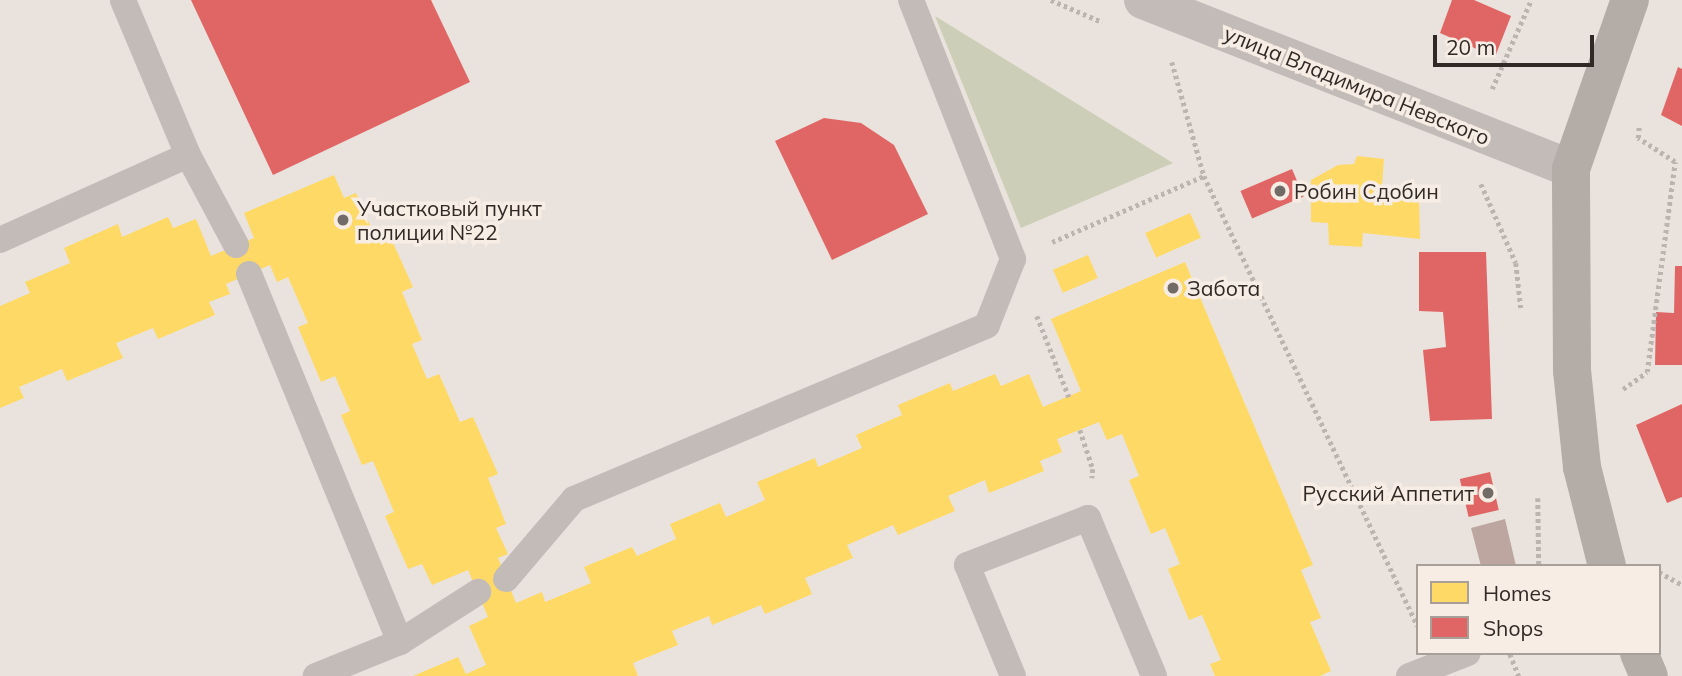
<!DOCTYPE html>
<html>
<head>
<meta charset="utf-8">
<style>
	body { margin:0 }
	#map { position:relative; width:1682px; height:676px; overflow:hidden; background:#eae3dd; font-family:Mulish,sans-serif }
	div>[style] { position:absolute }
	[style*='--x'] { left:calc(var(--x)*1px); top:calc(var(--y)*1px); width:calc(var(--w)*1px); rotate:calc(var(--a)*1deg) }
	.green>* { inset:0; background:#ccceb8 }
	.homes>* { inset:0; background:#ffd966; transform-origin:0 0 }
	.shops>* { inset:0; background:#e06666; transform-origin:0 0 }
	.building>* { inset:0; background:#bda69f }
	.path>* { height:4.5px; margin-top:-2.25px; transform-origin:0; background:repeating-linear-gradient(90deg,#bbb4af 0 3.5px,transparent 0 7px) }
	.lane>* { height:26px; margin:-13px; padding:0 13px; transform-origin:13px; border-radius:13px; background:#c2bbb7 }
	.street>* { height:38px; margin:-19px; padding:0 19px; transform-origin:19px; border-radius:19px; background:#c2bbb7 }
	.secondary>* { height:38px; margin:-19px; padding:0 19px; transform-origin:19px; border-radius:19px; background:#b3aca7 }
	.dots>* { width:19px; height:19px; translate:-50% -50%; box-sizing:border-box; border:4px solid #f7ede4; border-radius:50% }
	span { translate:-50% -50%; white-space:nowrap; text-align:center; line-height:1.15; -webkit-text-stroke:7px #f7ede4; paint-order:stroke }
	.street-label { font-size:21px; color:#322926 }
	.poi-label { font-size:21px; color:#322926 }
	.left { translate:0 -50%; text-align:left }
	.right { translate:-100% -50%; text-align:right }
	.legend { position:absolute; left:1416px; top:564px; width:245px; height:91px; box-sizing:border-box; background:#f7ede4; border:2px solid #a89f98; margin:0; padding:9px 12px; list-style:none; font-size:21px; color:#322926 }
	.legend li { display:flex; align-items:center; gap:14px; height:35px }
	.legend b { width:35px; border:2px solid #a89f98 }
	.scale { position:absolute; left:1433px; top:35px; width:161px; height:32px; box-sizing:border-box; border:4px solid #322926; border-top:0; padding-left:9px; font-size:21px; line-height:24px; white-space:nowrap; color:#322926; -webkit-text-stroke:5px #f7ede4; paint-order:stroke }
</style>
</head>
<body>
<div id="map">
	<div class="green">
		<i style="clip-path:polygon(935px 16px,1173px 163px,1021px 228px)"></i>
	</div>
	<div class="homes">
		<i style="clip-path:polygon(1357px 156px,1384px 159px,1382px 185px,1402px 189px,1419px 201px,1420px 239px,1363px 233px,1362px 247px,1329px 245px,1328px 223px,1311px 222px,1311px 180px,1338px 165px,1354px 164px)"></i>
		<i style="clip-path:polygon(334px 175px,344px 198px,356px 193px,376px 239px,389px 234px,413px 287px,402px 292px,422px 340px,412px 344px,427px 379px,439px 374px,460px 422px,473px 417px,498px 474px,488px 478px,506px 524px,496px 528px,508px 554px,498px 558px,516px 603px,542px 592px,545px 602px,591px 583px,584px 567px,632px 547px,637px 556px,676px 539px,670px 524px,720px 503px,726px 517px,765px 500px,757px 482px,815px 458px,818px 467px,862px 448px,856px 435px,902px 415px,898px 405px,950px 383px,953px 391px,995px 374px,1001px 386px,1029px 374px,1043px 407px,1081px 391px,1051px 319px,1185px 262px,1313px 565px,1301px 570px,1321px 618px,1310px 622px,1331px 671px,1320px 676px,1215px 676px,1210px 664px,1221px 660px,1202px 615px,1189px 620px,1168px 569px,1180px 564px,1165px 528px,1151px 534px,1129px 480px,1139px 476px,1122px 434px,1107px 440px,1099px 422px,1057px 439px,1062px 452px,1040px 461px,1044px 471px,989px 493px,985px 480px,948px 496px,955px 511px,898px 535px,893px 525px,847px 545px,853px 558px,805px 578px,812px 594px,765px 614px,761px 605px,712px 625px,709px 616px,672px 631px,678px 645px,633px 663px,638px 676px,413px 676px,458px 657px,466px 674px,486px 665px,469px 626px,488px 617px,468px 570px,432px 585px,422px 564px,408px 569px,385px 516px,394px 512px,373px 461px,362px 465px,341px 415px,350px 411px,335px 376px,321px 382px,298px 327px,308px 323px,288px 277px,277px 282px,270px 265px,226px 284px,230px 294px,209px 302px,215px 315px,158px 339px,153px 328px,116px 343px,123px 358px,67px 381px,62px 369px,19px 387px,24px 398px,0 408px,0 306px,30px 293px,25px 282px,70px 263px,64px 248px,118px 224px,122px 237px,168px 217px,173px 228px,196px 219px,211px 256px,254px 238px,244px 213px)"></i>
		<i style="left:1190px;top:213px;width:27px;height:49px;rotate:66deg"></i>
		<i style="left:1088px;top:255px;width:25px;height:38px;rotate:67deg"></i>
	</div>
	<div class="shops">
		<i style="clip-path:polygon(191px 0,431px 0,470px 82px,273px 175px)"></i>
		<i style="clip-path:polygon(1452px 0,1474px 0,1511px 16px,1495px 57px,1440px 33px)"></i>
		<i style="clip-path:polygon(1678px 67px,1682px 69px,1682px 126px,1661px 115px)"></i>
		<i style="clip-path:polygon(824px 118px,861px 123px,894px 145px,928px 214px,832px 260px,775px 141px)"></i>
		<i style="left:1292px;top:169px;width:30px;height:56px;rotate:67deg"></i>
		<i style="clip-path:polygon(1419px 252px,1486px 252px,1492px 419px,1430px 421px,1423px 350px,1446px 347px,1443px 312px,1419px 311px)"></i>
		<i style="clip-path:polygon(1675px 266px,1682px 266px,1682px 365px,1655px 365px,1656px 312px,1674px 313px)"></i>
		<i style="clip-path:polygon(1682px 404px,1682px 497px,1667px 503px,1636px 425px)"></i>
		<i style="left:1490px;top:472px;width:39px;height:31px;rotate:77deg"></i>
	</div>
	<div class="building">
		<i style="clip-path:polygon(1505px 519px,1516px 566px,1481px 566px,1471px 528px)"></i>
	</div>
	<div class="path">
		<i style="--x:1051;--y:0;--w:56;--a:23.3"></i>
		<i style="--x:1172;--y:62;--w:118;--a:74.3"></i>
		<i style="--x:1492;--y:89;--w:97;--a:-66.3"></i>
		<i style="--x:1481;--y:184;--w:86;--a:66.1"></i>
		<i style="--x:1516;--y:263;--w:45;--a:83.7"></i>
		<i style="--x:1052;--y:242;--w:166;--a:-23.5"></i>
		<i style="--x:1204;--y:176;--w:498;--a:64.6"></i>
		<i style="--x:1037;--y:316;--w:87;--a:68.4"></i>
		<i style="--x:1623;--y:389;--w:29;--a:-35"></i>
		<i style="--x:1647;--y:372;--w:212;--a:-82.4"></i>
		<i style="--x:1675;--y:162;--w:44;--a:-147"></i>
		<i style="--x:1638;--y:138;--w:11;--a:-85"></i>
		<i style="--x:1080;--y:430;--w:41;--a:71.6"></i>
		<i style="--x:1093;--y:469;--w:9;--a:96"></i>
		<i style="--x:1538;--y:498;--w:68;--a:89.2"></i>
		<i style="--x:1659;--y:572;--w:26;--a:29"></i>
		<i style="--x:1510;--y:654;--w:24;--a:68"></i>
	</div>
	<div class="lane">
		<i style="--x:188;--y:155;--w:102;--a:61.9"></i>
		<i style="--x:0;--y:240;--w:206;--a:-24.3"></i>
		<i style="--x:188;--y:155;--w:168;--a:-112.8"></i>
		<i style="--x:249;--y:274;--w:398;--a:67.7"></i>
		<i style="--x:400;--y:642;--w:91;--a:158"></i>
		<i style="--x:506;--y:579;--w:105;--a:-49.6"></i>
		<i style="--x:574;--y:499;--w:448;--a:-22.8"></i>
		<i style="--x:987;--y:325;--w:71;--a:-68.5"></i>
		<i style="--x:1013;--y:259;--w:278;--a:-111.5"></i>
		<i style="--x:400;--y:642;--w:93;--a:-32.7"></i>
		<i style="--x:1013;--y:676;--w:120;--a:-112.5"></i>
		<i style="--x:967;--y:565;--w:130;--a:-21.2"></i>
		<i style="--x:1088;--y:518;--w:171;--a:67.3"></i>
		<i style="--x:1409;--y:676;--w:63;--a:-21.3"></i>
	</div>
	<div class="street">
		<i style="--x:1143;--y:0;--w:460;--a:21.5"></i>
	</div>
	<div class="secondary">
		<i style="--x:1607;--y:566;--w:102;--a:-104.2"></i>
		<i style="--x:1582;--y:467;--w:97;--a:-95.9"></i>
		<i style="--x:1572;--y:371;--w:202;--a:-90.3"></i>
		<i style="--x:1571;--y:169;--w:179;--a:-70.8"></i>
		<i style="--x:1639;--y:653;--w:25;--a:67"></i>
	</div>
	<div class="dots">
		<i style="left:1280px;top:191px;background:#726a66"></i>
		<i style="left:343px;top:220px;background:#726a66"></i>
		<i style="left:1173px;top:288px;background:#726a66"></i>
		<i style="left:1488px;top:493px;background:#726a66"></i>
	</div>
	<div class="street-label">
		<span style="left:1357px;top:85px;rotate:22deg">улица Владимира Невского</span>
	</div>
	<div class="poi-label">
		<span class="left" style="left:1294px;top:191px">Робин Сдобин</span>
		<span class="left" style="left:357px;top:220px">Участковый пункт<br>полиции №22</span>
		<span class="left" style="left:1187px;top:288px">Забота</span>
		<span class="right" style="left:1474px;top:493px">Русский Аппетит</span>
	</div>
	<ul class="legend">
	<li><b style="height:19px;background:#ffd966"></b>Homes</li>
	<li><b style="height:19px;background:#e06666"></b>Shops</li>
	</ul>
	<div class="scale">20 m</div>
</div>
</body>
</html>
